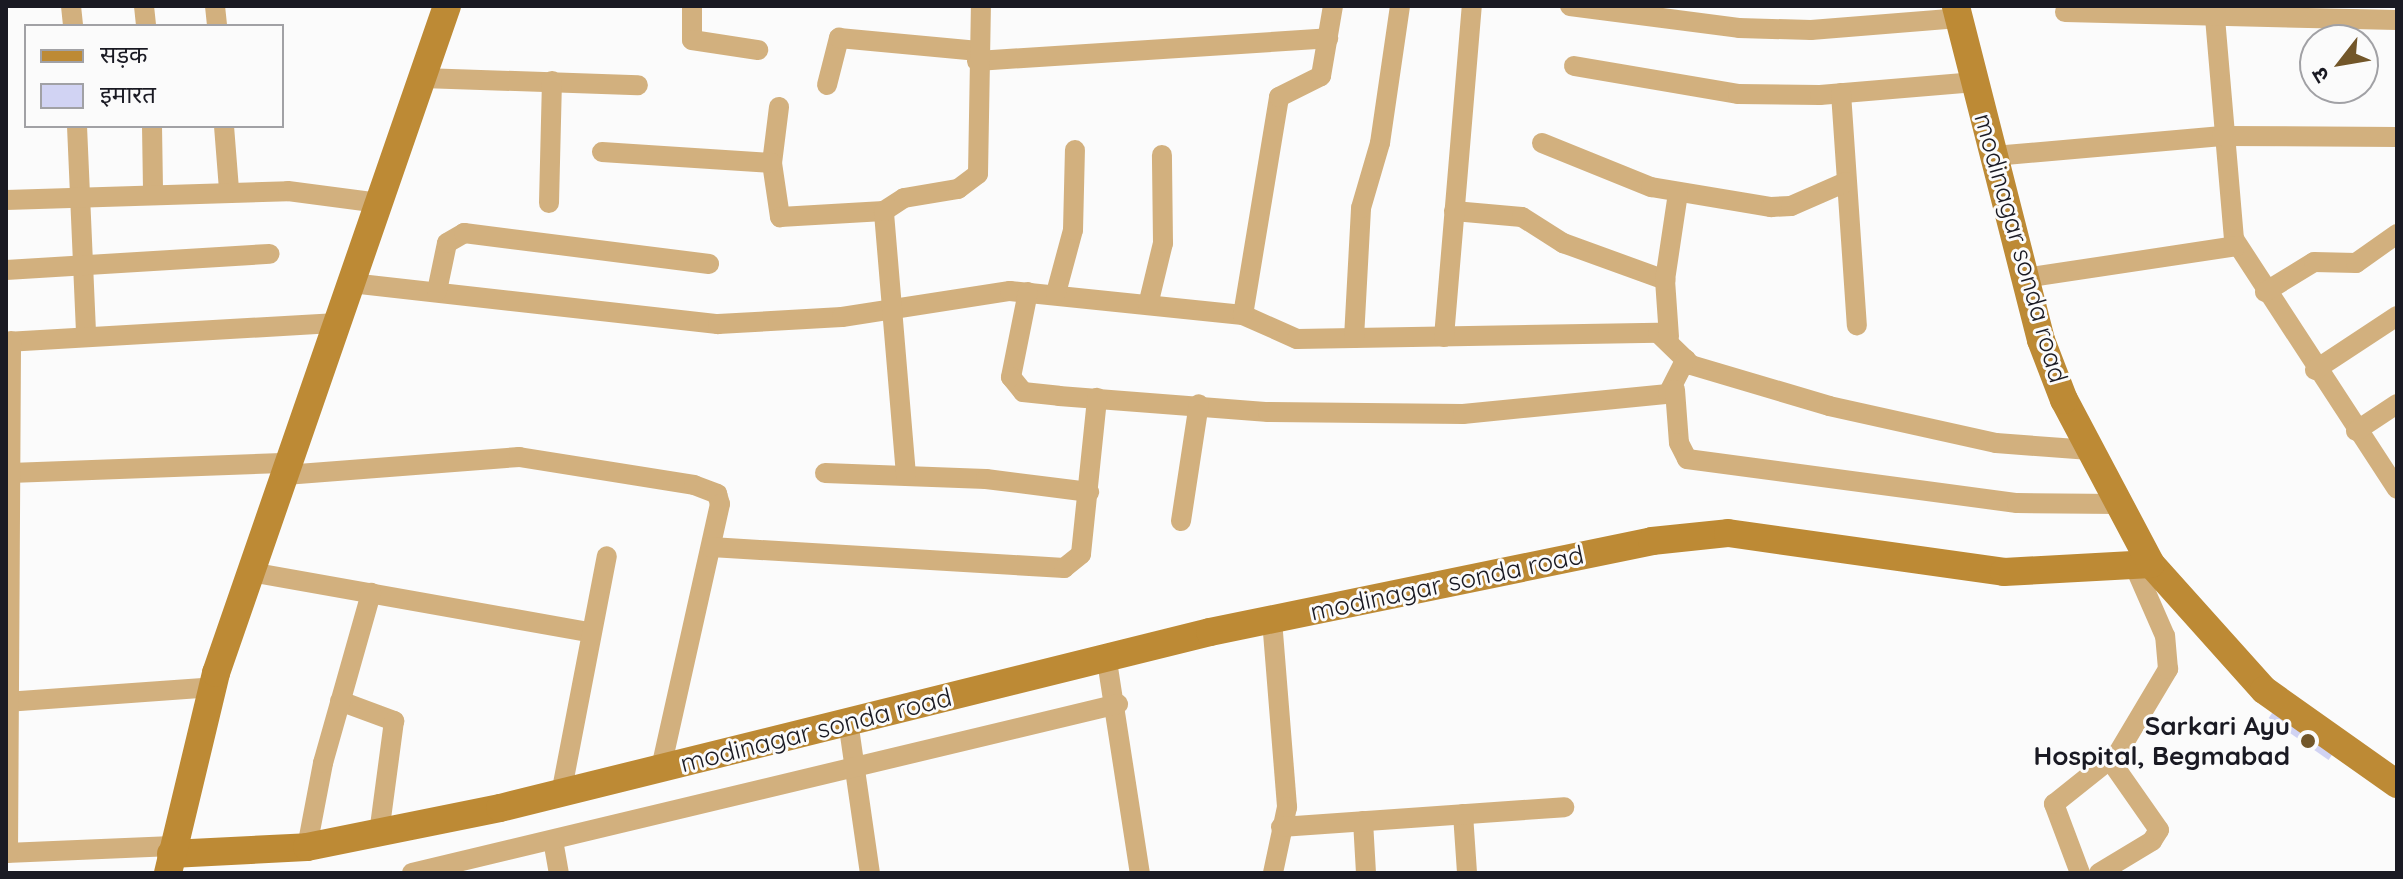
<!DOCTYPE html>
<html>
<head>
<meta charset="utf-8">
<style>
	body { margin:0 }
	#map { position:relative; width:2403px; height:879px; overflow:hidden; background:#fbfbfb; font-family:Quicksand,"Noto Sans Devanagari",sans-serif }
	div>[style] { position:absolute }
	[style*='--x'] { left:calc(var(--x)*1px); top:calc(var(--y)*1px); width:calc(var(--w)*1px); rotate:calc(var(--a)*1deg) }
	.building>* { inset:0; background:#d1d3f3; transform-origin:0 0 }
	.street>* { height:20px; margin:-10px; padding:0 10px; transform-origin:10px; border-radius:10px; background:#d2b07e }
	.secondary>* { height:28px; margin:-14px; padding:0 14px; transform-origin:14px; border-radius:14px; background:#bd8a35 }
	.dots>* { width:22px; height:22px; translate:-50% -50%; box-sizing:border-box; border:4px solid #fbfbfb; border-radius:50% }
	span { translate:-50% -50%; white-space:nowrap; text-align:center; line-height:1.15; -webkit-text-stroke:6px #fbfbfb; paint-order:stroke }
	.street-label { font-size:26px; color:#1a1a23 }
	.poi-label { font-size:26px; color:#1a1a23; font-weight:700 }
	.right { translate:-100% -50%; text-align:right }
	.frame { position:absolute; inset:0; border:8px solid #1a1a23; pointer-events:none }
	.legend { position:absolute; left:24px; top:24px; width:260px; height:104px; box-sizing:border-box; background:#fbfbfb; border:2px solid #a1a1a5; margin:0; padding:10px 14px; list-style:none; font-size:24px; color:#1a1a23 }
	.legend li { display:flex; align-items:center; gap:16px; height:40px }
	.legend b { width:40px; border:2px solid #a1a1a5 }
	.north { position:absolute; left:2299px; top:24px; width:80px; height:80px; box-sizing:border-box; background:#fbfbfb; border:2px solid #a1a1a5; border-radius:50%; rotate:239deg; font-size:22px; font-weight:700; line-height:32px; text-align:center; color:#1a1a23 }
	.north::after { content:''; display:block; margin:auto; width:28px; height:36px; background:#725629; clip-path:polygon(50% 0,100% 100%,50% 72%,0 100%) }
</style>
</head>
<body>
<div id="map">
	<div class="building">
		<i style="left:2275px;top:709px;width:73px;height:11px;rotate:35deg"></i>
	</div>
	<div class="street">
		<i style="--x:71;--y:6;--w:20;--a:84"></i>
		<i style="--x:144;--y:6;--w:20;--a:84"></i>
		<i style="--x:215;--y:6;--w:20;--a:84"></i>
		<i style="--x:692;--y:6;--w:34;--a:90"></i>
		<i style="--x:692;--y:40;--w:67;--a:8.6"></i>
		<i style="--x:1570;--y:6;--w:170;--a:7.4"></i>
		<i style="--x:1739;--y:28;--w:72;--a:1.6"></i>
		<i style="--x:1811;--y:30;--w:148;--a:-4.6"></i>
		<i style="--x:2214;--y:6;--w:234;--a:85.1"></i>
		<i style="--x:2234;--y:239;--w:298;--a:56.9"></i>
		<i style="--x:2065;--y:12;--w:332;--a:1.4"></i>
		<i style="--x:977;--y:61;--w:352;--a:-3.7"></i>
		<i style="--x:1574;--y:66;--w:166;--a:9.7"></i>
		<i style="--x:1738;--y:94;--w:82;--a:0.7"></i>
		<i style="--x:1820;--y:95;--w:156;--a:-4.8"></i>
		<i style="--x:422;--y:78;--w:216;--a:1.9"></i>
		<i style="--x:827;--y:85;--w:49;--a:-75.7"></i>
		<i style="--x:839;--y:38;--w:140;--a:5.3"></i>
		<i style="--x:1841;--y:93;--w:233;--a:86.1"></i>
		<i style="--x:779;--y:107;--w:56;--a:97.1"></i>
		<i style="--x:772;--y:163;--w:55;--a:81.6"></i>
		<i style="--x:780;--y:217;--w:104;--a:-3.3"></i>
		<i style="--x:77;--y:126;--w:210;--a:87.5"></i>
		<i style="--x:152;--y:126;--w:67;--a:89.1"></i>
		<i style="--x:224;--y:126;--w:64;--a:85.5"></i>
		<i style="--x:1542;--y:143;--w:118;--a:22"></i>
		<i style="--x:1651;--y:187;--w:122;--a:9.5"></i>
		<i style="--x:1771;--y:207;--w:20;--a:-3"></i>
		<i style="--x:1791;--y:206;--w:60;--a:-23.6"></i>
		<i style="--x:602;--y:152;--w:170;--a:3.7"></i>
		<i style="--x:1994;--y:156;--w:229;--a:-5"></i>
		<i style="--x:2222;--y:136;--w:175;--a:0.3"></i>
		<i style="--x:6;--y:200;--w:282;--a:-1.8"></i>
		<i style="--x:288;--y:191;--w:92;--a:7.5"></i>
		<i style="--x:549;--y:203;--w:122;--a:-88.6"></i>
		<i style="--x:1454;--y:211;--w:68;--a:5"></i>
		<i style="--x:1522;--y:217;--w:49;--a:32.4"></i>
		<i style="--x:1563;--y:243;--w:109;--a:19.9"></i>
		<i style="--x:6;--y:270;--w:264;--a:-3.5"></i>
		<i style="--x:2025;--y:278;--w:214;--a:-8.6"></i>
		<i style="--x:351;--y:283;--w:369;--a:6.4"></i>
		<i style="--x:718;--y:324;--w:124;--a:-3.2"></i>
		<i style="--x:842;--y:317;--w:170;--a:-8.8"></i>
		<i style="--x:1010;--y:291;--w:234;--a:5.9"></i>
		<i style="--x:1243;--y:315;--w:59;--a:24"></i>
		<i style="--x:1297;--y:339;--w:361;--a:-1"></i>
		<i style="--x:1658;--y:333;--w:46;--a:44.1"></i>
		<i style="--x:1691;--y:365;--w:144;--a:16.5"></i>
		<i style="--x:1829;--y:406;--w:171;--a:12.5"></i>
		<i style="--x:1996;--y:443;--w:94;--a:4.3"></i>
		<i style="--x:437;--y:291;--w:49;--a:-78.2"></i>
		<i style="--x:447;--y:243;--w:20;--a:-30"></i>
		<i style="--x:464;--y:233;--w:247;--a:7.2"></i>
		<i style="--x:1028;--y:292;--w:87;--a:101.3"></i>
		<i style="--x:1011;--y:377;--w:19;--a:51"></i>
		<i style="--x:1023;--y:392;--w:36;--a:6"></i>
		<i style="--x:1059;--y:396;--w:210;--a:4.4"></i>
		<i style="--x:1268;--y:412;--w:195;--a:0.6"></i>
		<i style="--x:1463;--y:414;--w:206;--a:-5.6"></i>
		<i style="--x:1668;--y:394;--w:39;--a:-63"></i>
		<i style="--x:2265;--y:292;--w:57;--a:-31.5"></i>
		<i style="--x:2314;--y:262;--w:42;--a:1.4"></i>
		<i style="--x:2356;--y:263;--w:50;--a:-35.3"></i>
		<i style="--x:1056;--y:293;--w:65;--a:-74.9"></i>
		<i style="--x:1073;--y:230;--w:80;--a:-88.6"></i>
		<i style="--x:1148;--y:305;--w:64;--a:-76.4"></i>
		<i style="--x:1163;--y:243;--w:88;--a:-90.7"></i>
		<i style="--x:1243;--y:315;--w:221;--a:-80.6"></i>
		<i style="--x:1279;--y:97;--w:47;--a:-26.6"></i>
		<i style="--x:1321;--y:76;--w:71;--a:-80.3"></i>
		<i style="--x:1444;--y:337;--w:332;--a:-85.2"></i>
		<i style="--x:1669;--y:337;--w:57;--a:-94"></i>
		<i style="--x:1665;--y:280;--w:88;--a:-81.5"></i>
		<i style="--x:1354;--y:338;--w:130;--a:-86.9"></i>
		<i style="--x:1361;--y:208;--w:68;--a:-73.7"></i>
		<i style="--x:1380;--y:143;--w:138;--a:-81.7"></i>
		<i style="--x:6;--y:342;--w:332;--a:-3.3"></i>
		<i style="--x:2315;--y:370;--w:98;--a:-33.4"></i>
		<i style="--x:1675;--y:390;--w:53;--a:85.7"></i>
		<i style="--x:1679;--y:443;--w:18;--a:63"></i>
		<i style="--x:1687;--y:459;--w:333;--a:7.6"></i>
		<i style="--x:2017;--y:503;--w:101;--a:0.6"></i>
		<i style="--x:2356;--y:431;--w:49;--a:-33.4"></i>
		<i style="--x:10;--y:473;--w:279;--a:-2.1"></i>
		<i style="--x:825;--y:473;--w:161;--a:2.1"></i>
		<i style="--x:986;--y:479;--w:104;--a:7.2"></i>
		<i style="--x:285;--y:475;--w:235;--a:-4.4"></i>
		<i style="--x:519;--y:457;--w:177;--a:9.1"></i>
		<i style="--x:694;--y:485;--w:25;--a:21"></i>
		<i style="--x:717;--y:494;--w:10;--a:73"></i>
		<i style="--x:720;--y:504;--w:270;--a:102.6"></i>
		<i style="--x:906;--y:475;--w:265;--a:-94.8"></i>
		<i style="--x:884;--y:211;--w:24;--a:-33"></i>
		<i style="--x:904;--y:198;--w:55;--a:-9.5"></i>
		<i style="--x:958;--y:189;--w:25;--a:-37"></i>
		<i style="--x:978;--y:174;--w:168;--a:-89"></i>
		<i style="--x:1181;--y:521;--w:118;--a:-81.3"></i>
		<i style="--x:711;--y:547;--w:354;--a:3.4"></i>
		<i style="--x:1064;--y:568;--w:22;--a:-39"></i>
		<i style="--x:1081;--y:554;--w:157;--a:-84.1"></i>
		<i style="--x:251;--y:572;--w:343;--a:10.1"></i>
		<i style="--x:1272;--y:620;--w:188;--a:85.4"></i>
		<i style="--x:1287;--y:807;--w:67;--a:102"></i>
		<i style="--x:1107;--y:661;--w:215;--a:81.2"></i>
		<i style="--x:340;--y:701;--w:58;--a:20.3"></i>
		<i style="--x:394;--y:721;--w:113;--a:97.6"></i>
		<i style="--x:6;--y:702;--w:208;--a:-4.1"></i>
		<i style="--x:848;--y:721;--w:154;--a:81.8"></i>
		<i style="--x:561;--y:794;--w:242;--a:-79.1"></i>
		<i style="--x:1463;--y:814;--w:59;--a:86.1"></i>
		<i style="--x:1363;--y:821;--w:52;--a:86.7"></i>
		<i style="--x:1281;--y:827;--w:284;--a:-4"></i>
		<i style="--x:553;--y:840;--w:34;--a:80"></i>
		<i style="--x:307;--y:847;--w:86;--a:-79.2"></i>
		<i style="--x:323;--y:763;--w:177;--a:-74.2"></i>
		<i style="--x:6;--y:853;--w:167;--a:-2.4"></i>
		<i style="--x:8;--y:853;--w:512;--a:-89.66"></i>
		<i style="--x:412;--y:873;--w:726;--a:-13.46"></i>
		<i style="--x:2080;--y:873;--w:74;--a:-110.6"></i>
		<i style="--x:2054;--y:804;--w:82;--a:-38.6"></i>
		<i style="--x:2118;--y:753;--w:98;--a:-59.2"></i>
		<i style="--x:2168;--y:669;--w:33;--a:-95"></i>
		<i style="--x:2165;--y:636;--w:77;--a:-113.6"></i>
		<i style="--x:2099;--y:873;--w:62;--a:-31.1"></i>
		<i style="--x:2152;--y:841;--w:13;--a:-58"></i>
		<i style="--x:2159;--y:830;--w:85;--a:-125"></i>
	</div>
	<div class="secondary">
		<i style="--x:2151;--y:564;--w:169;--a:48.1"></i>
		<i style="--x:2264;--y:690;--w:163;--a:35.3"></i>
		<i style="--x:171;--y:854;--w:136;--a:-2.9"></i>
		<i style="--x:307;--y:847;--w:197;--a:-11.4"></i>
		<i style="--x:500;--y:808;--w:731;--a:-13.92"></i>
		<i style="--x:1210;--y:632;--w:451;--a:-11.6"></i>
		<i style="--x:1652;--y:541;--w:76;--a:-6"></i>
		<i style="--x:1728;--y:533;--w:279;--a:8"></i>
		<i style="--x:2004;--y:572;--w:147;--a:-3.1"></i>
		<i style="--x:2151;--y:564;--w:186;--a:-117.9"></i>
		<i style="--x:2064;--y:400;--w:64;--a:-111"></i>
		<i style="--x:2041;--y:340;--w:345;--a:-104.3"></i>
		<i style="--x:168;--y:873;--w:206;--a:-76.5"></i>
		<i style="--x:216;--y:673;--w:706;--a:-70.9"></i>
	</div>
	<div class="dots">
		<i style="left:2308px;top:741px;background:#725629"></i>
	</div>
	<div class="street-label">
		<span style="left:2021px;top:248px;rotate:74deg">modinagar sonda road</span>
		<span style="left:1447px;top:583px;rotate:-12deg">modinagar sonda road</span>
		<span style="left:816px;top:730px;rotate:-14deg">modinagar sonda road</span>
	</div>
	<div class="poi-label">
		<span class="right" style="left:2290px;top:741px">Sarkari Ayu<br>Hospital, Begmabad</span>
	</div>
	<div class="frame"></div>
	<ul class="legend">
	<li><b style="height:10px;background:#bd8a35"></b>सड़क</li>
	<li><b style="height:22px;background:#d1d3f3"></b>इमारत</li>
	</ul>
	<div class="north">उ</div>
</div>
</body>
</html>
